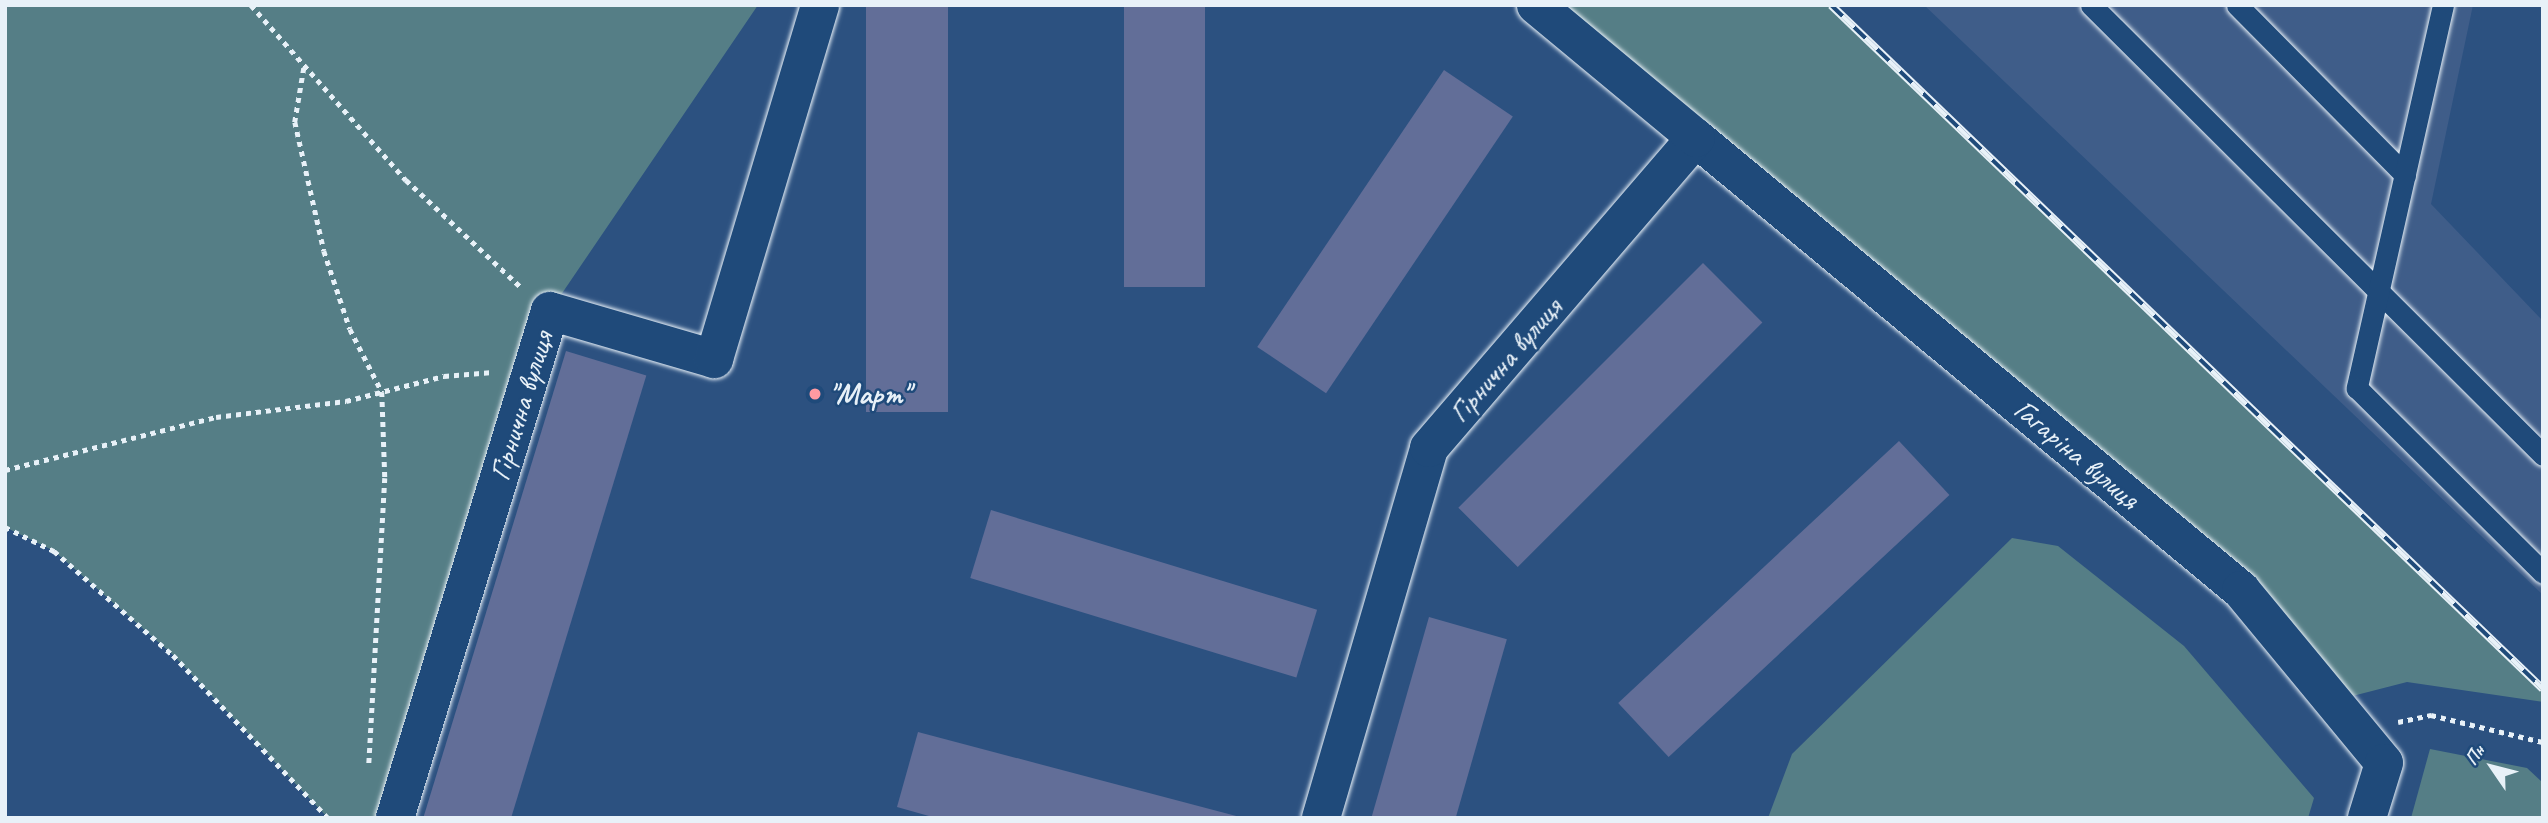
<!DOCTYPE html>
<html>
<head>
<meta charset="utf-8">
<style>
	body { margin:0 }
	#map { position:relative; width:2548px; height:823px; overflow:hidden; background:#2c5180; font-family:Caveat,sans-serif }
	div>[style] { position:absolute }
	[style*='--x'] { left:calc(var(--x)*1px); top:calc(var(--y)*1px); width:calc(var(--w)*1px); rotate:calc(var(--a)*1deg) }
	.built>* { inset:0; background:#3f5d89 }
	.green>* { inset:0; background:#557e86 }
	.building>* { inset:0; background:#626e98; transform-origin:0 0 }
	.path>* { height:4.5px; margin-top:-2.25px; transform-origin:0; background:repeating-linear-gradient(90deg,#e8f1f8 0 5px,transparent 0 10px) }
	.roads { filter:drop-shadow(0 0 2px #e8f1f8) drop-shadow(0 0 2px #e8f1f8) }
	.service>* { height:21px; margin:-10.5px; padding:0 10.5px; transform-origin:10.5px; border-radius:10.5px; background:#1f4a7a }
	.minor>* { height:38px; margin:-19px; padding:0 19px; transform-origin:19px; border-radius:19px; background:#1f4a7a }
	.rail>* { height:8px; margin-top:-4px; transform-origin:0; background:repeating-linear-gradient(90deg,#1f4a7a 0 16px,#e8f1f8 0 32px); box-sizing:border-box; border-block:2px solid #e8f1f8 }
	.dots>* { width:19px; height:19px; translate:-50% -50%; box-sizing:border-box; border:4px solid #1f4a7a; border-radius:50% }
	span { translate:-50% -50%; white-space:nowrap; text-align:center; line-height:1.15; -webkit-text-stroke:5px #1f4a7a; paint-order:stroke }
	.street-label { font-size:30px; color:#e8f1f8 }
	.poi-label { font-size:30px; color:#e8f1f8; font-weight:700 }
	.left { translate:0 -50%; text-align:left }
	.frame { position:absolute; inset:0; border:7px solid #e8f1f8; pointer-events:none }
	.north { position:absolute; left:2457px; top:732px; width:70px; height:70px; -webkit-text-stroke:5px #1f4a7a; paint-order:stroke; rotate:305deg; font-size:19px; font-weight:700; line-height:28px; text-align:center; color:#e8f1f8 }
	.north::after { content:''; display:block; margin:auto; width:24px; height:32px; background:#e8f1f8; clip-path:polygon(50% 0,100% 100%,50% 72%,0 100%) }
</style>
</head>
<body>
<div id="map">
	<div class="built">
		<i style="clip-path:polygon(1924px 5px,2473px 5px,2431px 204px,2543px 321px,2543px 595px)"></i>
	</div>
	<div class="green">
		<i style="clip-path:polygon(5px 5px,758px 5px,550px 311px,395px 818px,328px 818px,173px 655px,54px 551px,5px 527px)"></i>
		<i style="clip-path:polygon(1536px 5px,1831px 5px,2543px 689px,2543px 702px,2407px 682px,2333px 701px,2241px 590px)"></i>
		<i style="clip-path:polygon(2012px 538px,2058px 546px,2184px 646px,2314px 798px,2308px 818px,1768px 818px,1792px 754px)"></i>
		<i style="clip-path:polygon(2430px 749px,2527px 768px,2543px 783px,2543px 818px,2411px 818px)"></i>
	</div>
	<div class="building">
		<i style="left:866px;top:5px;width:82px;height:407px"></i>
		<i style="left:1124px;top:5px;width:81px;height:282px"></i>
		<i style="left:1444px;top:70px;width:83px;height:334px;rotate:34deg"></i>
		<i style="left:1703px;top:263px;width:84px;height:346px;rotate:45deg"></i>
		<i style="left:566px;top:351px;width:84px;height:488px;rotate:17deg"></i>
		<i style="left:1899px;top:441px;width:74px;height:384px;rotate:47deg"></i>
		<i style="left:991px;top:510px;width:341px;height:71px;rotate:17deg"></i>
		<i style="left:1429px;top:617px;width:81px;height:210px;rotate:16deg"></i>
		<i style="clip-path:polygon(918px 732px,1240px 817px,1240px 818px,936px 818px,897px 807px)"></i>
	</div>
	<div class="path">
		<i style="--x:251;--y:5;--w:234;--a:48.5"></i>
		<i style="--x:406;--y:180;--w:158;--a:43"></i>
		<i style="--x:304;--y:68;--w:55;--a:99.5"></i>
		<i style="--x:295;--y:122;--w:132;--a:77.3"></i>
		<i style="--x:324;--y:251;--w:82;--a:71.6"></i>
		<i style="--x:350;--y:329;--w:71;--a:63.1"></i>
		<i style="--x:382;--y:392;--w:86;--a:88"></i>
		<i style="--x:385;--y:478;--w:290;--a:93.2"></i>
		<i style="--x:5;--y:470;--w:218;--a:-14.1"></i>
		<i style="--x:216;--y:417;--w:131;--a:-7"></i>
		<i style="--x:346;--y:401;--w:101;--a:-14.3"></i>
		<i style="--x:444;--y:376;--w:49;--a:-4.7"></i>
		<i style="--x:5;--y:527;--w:55;--a:26.1"></i>
		<i style="--x:54;--y:551;--w:158;--a:41.2"></i>
		<i style="--x:173;--y:655;--w:225;--a:46.4"></i>
		<i style="--x:2398;--y:722;--w:34;--a:-12"></i>
		<i style="--x:2431;--y:715;--w:115;--a:13.6"></i>
	</div>
	<div class="roads">
		<div class="service">
			<i style="--x:2091;--y:5;--w:638;--a:44.87"></i>
			<i style="--x:2237;--y:5;--w:239;--a:45.3"></i>
			<i style="--x:2443;--y:5;--w:393;--a:102.7"></i>
			<i style="--x:2357;--y:388;--w:262;--a:44.8"></i>
		</div>
		<div class="minor">
			<i style="--x:1696;--y:138;--w:708;--a:39.67"></i>
			<i style="--x:2241;--y:590;--w:224;--a:50.4"></i>
			<i style="--x:2384;--y:763;--w:58;--a:107.2"></i>
			<i style="--x:395;--y:818;--w:530;--a:-73"></i>
			<i style="--x:550;--y:311;--w:171;--a:16.3"></i>
			<i style="--x:714;--y:359;--w:370;--a:-73.3"></i>
			<i style="--x:1321;--y:818;--w:385;--a:-73.7"></i>
			<i style="--x:1429;--y:448;--w:409;--a:-49.3"></i>
			<i style="--x:1696;--y:138;--w:208;--a:-140.3"></i>
		</div>
	</div>
	<div class="rail">
		<i style="--x:1831;--y:5;--w:987;--a:43.85"></i>
	</div>
	<div class="dots">
		<i style="left:815px;top:394px;background:#ff9aa2"></i>
	</div>
	<div class="street-label">
		<span style="left:1505px;top:360px;rotate:-49deg">Гірнична вулиця</span>
		<span style="left:521px;top:406px;rotate:-73deg">Гірнична вулиця</span>
		<span style="left:2077px;top:454px;rotate:40deg">Гагаріна вулиця</span>
	</div>
	<div class="poi-label">
		<span class="left" style="left:829px;top:394px">"Март"</span>
	</div>
	<div class="frame"></div>
	<div class="north">Пн</div>
</div>
</body>
</html>
